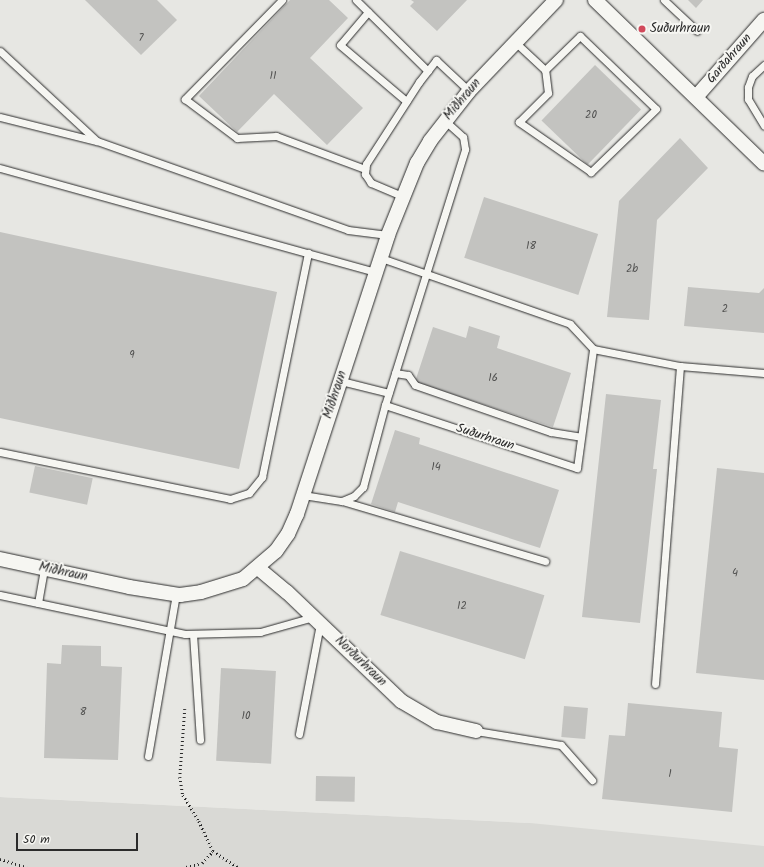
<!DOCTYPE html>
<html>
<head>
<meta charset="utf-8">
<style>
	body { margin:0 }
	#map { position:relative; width:764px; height:867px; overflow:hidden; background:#f6f6f2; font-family:Kalam,sans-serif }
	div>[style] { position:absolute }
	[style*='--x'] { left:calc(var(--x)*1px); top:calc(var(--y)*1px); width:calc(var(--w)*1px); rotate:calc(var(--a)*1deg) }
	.built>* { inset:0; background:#e7e7e3 }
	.green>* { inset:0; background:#d9d9d5 }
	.building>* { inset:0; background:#c3c3c0; transform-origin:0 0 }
	.path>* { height:2.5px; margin-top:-1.25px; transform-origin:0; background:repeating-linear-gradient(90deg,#2b2b2b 0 1px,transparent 0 4px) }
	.roads { filter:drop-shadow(0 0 1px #2b2b2b) drop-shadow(0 0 1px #2b2b2b) }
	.lane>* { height:7px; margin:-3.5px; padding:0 3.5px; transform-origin:3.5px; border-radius:3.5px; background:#f6f6f2 }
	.street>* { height:14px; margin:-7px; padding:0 7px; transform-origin:7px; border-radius:7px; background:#f6f6f2 }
	.dots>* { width:11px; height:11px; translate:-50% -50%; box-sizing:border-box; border:2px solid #f6f6f2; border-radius:50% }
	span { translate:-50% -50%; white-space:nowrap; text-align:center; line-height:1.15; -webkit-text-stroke:4px #f6f6f2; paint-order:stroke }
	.number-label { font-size:11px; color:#515150 }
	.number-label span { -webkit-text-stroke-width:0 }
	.poi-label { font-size:13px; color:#2b2b2b }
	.left { translate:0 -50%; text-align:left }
	.street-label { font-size:13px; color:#2b2b2b }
	.scale { position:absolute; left:16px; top:833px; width:122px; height:18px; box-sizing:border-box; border:2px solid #2b2b2b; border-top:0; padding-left:5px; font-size:12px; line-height:14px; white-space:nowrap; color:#2b2b2b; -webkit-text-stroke:3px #f6f6f2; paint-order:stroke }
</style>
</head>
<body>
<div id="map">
	<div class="built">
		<i style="clip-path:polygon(0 0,764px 0,764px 867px,550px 841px,530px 823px,0 797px)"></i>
	</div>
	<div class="green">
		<i style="clip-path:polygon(0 797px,530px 823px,764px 846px,764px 867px,0 867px)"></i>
	</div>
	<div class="building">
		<i style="clip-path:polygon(85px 0,157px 0,177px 20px,141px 55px)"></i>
		<i style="clip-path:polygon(290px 0,329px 0,348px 18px,310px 58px,363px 108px,327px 145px,274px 94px,237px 132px,199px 96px)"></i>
		<i style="clip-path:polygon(411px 0,467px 0,437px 31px,410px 6px,414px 2px)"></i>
		<i style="clip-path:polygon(688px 0,703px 0,696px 8px)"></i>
		<i style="left:595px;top:65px;width:64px;height:77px;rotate:44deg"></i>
		<i style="clip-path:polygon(680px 138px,708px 168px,657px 220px,649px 320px,607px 317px,619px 201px)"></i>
		<i style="left:484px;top:197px;width:120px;height:64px;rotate:18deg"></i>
		<i style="clip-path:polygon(0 232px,277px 292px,239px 469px,0 418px)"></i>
		<i style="clip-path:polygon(688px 287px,759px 293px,764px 288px,764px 333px,684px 326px)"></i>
		<i style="clip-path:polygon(469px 326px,500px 336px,497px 348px,571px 373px,553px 427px,415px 382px,433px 327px,466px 338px)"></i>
		<i style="clip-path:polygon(606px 394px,661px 400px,653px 469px,657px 469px,640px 623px,582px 617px)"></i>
		<i style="clip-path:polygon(395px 430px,420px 438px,419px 444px,559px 490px,540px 548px,398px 502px,395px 512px,371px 504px)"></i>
		<i style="left:35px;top:466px;width:59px;height:27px;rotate:12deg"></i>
		<i style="clip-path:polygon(717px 468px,764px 473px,764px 680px,696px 673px)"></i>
		<i style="left:400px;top:551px;width:151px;height:67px;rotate:17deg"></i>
		<i style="clip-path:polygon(62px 645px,101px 646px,101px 666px,122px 667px,118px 760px,44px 758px,47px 663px,61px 664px)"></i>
		<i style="left:221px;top:668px;width:55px;height:93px;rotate:3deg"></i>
		<i style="clip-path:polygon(628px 703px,722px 712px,719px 747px,738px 749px,732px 812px,602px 799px,609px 735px,625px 736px)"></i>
		<i style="left:564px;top:706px;width:24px;height:31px;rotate:5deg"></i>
		<i style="left:316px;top:776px;width:39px;height:25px;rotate:1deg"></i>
	</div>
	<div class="path">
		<i style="--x:185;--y:709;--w:68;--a:94.2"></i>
		<i style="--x:180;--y:777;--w:18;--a:81"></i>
		<i style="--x:183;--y:795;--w:31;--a:58"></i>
		<i style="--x:199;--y:821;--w:33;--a:65"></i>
		<i style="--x:213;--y:851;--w:30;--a:33"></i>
		<i style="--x:0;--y:859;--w:28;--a:17"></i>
		<i style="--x:186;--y:867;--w:16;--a:-14"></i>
		<i style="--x:202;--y:863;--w:16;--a:-47"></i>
	</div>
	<div class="roads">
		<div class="lane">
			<i style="--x:282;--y:0;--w:139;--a:134.4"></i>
			<i style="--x:185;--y:99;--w:65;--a:36.9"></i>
			<i style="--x:237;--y:138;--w:39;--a:-3"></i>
			<i style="--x:276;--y:136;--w:95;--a:20.3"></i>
			<i style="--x:356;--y:0;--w:101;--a:44.6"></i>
			<i style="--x:664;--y:0;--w:45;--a:43.2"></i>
			<i style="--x:368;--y:12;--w:43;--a:130.3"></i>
			<i style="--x:340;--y:45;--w:87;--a:40.3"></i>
			<i style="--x:515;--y:42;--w:41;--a:43"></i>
			<i style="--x:545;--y:70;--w:49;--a:-44.2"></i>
			<i style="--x:580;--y:36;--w:105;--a:43.8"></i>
			<i style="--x:656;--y:109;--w:91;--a:135.9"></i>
			<i style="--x:591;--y:172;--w:88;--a:-145.2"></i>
			<i style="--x:519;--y:122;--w:41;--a:-45"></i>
			<i style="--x:548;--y:93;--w:23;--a:-97"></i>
			<i style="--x:0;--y:51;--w:132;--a:42.9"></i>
			<i style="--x:97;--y:141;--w:266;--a:19.5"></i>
			<i style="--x:348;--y:230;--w:40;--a:7.1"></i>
			<i style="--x:764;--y:65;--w:16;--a:137"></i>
			<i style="--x:752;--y:76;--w:12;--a:110"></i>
			<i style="--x:748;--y:87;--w:12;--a:90"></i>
			<i style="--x:748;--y:99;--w:31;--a:59"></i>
			<i style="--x:0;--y:117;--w:99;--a:14"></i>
			<i style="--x:0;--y:168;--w:390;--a:15.5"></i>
			<i style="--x:402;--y:196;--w:34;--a:-157"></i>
			<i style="--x:371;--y:183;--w:11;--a:-124"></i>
			<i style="--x:365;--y:174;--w:10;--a:-84"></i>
			<i style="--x:366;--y:164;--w:98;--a:-57.1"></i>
			<i style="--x:419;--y:82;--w:28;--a:-52"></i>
			<i style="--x:436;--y:60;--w:45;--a:43.2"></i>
			<i style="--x:381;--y:258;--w:200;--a:19.2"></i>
			<i style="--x:570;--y:324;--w:34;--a:47"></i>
			<i style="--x:593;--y:349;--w:89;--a:11.1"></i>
			<i style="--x:680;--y:366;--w:84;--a:4.8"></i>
			<i style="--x:395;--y:373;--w:13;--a:9"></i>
			<i style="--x:408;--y:375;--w:12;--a:55"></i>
			<i style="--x:415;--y:385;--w:144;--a:19.1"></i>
			<i style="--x:551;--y:432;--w:30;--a:9"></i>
			<i style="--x:341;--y:381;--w:49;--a:14"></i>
			<i style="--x:385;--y:405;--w:268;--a:-72.6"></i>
			<i style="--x:465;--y:149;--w:12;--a:-99"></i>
			<i style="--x:463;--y:137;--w:24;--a:-138"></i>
			<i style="--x:0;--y:452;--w:235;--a:11.5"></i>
			<i style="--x:230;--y:499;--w:20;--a:-18"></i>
			<i style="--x:249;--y:493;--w:21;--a:-51"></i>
			<i style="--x:262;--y:477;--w:229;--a:-78.4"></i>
			<i style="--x:303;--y:495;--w:39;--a:9"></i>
			<i style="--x:342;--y:501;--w:13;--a:-23"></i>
			<i style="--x:354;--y:496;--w:13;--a:-45"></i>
			<i style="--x:363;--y:487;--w:85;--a:-75"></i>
			<i style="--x:385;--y:405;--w:202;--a:18.2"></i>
			<i style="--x:577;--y:468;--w:120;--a:-82.3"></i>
			<i style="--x:342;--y:501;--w:212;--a:16.5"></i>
			<i style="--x:0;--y:595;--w:189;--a:11.9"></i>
			<i style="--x:185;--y:634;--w:75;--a:-1.5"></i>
			<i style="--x:260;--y:632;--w:55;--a:-15.8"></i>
			<i style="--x:38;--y:603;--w:36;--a:-80"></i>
			<i style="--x:193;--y:634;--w:106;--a:86.2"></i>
			<i style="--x:655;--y:684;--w:319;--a:-85.5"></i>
			<i style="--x:476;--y:731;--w:86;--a:9.4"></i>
			<i style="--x:561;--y:745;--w:47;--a:48.5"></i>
			<i style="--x:299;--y:734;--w:112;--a:-79.2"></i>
			<i style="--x:148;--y:756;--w:164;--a:-80.2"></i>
		</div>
		<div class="street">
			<i style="--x:595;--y:0;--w:235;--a:44.1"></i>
			<i style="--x:696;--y:97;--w:103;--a:-48.6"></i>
			<i style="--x:0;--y:559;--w:132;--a:12.2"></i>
			<i style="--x:129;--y:587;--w:52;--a:8.9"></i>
			<i style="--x:180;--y:595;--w:21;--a:-8"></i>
			<i style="--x:201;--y:592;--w:44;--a:-17.2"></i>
			<i style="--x:243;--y:579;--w:43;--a:-40.3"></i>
			<i style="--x:276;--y:551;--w:21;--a:-55"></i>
			<i style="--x:288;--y:534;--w:22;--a:-66"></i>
			<i style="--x:297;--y:514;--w:293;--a:-71.9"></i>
			<i style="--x:388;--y:235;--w:78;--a:-68.1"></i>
			<i style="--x:417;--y:163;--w:26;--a:-59"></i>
			<i style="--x:430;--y:141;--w:63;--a:-52"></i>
			<i style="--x:469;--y:91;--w:126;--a:-46.3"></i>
			<i style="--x:258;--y:568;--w:38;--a:40"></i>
			<i style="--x:287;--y:592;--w:158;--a:43.7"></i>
			<i style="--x:401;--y:701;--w:42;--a:30.3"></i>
			<i style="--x:437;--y:722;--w:40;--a:13"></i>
		</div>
	</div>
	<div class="dots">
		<i style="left:642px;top:29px;background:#d1495b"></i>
	</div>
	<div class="number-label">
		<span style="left:141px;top:38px">7</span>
		<span style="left:273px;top:76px">11</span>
		<span style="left:591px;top:115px">20</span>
		<span style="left:531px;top:246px">18</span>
		<span style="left:632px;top:269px">2b</span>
		<span style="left:725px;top:309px">2</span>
		<span style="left:132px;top:355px">9</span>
		<span style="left:493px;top:378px">16</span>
		<span style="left:436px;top:467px">14</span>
		<span style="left:735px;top:573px">4</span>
		<span style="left:462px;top:606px">12</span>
		<span style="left:83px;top:712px">8</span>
		<span style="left:246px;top:716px">10</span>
		<span style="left:670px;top:774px">1</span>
	</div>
	<div class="poi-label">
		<span class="left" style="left:650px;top:29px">Suðurhraun</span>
	</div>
	<div class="street-label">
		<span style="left:730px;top:59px;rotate:-49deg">Garðahraun</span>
		<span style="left:463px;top:100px;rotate:-50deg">Miðhraun</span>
		<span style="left:336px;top:395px;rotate:-72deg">Miðhraun</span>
		<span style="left:485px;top:438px;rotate:18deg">Suðurhraun</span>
		<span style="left:63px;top:573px;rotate:12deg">Miðhraun</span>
		<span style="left:360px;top:662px;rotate:44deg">Norðurhraun</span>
	</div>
	<div class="scale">50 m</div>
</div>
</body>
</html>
